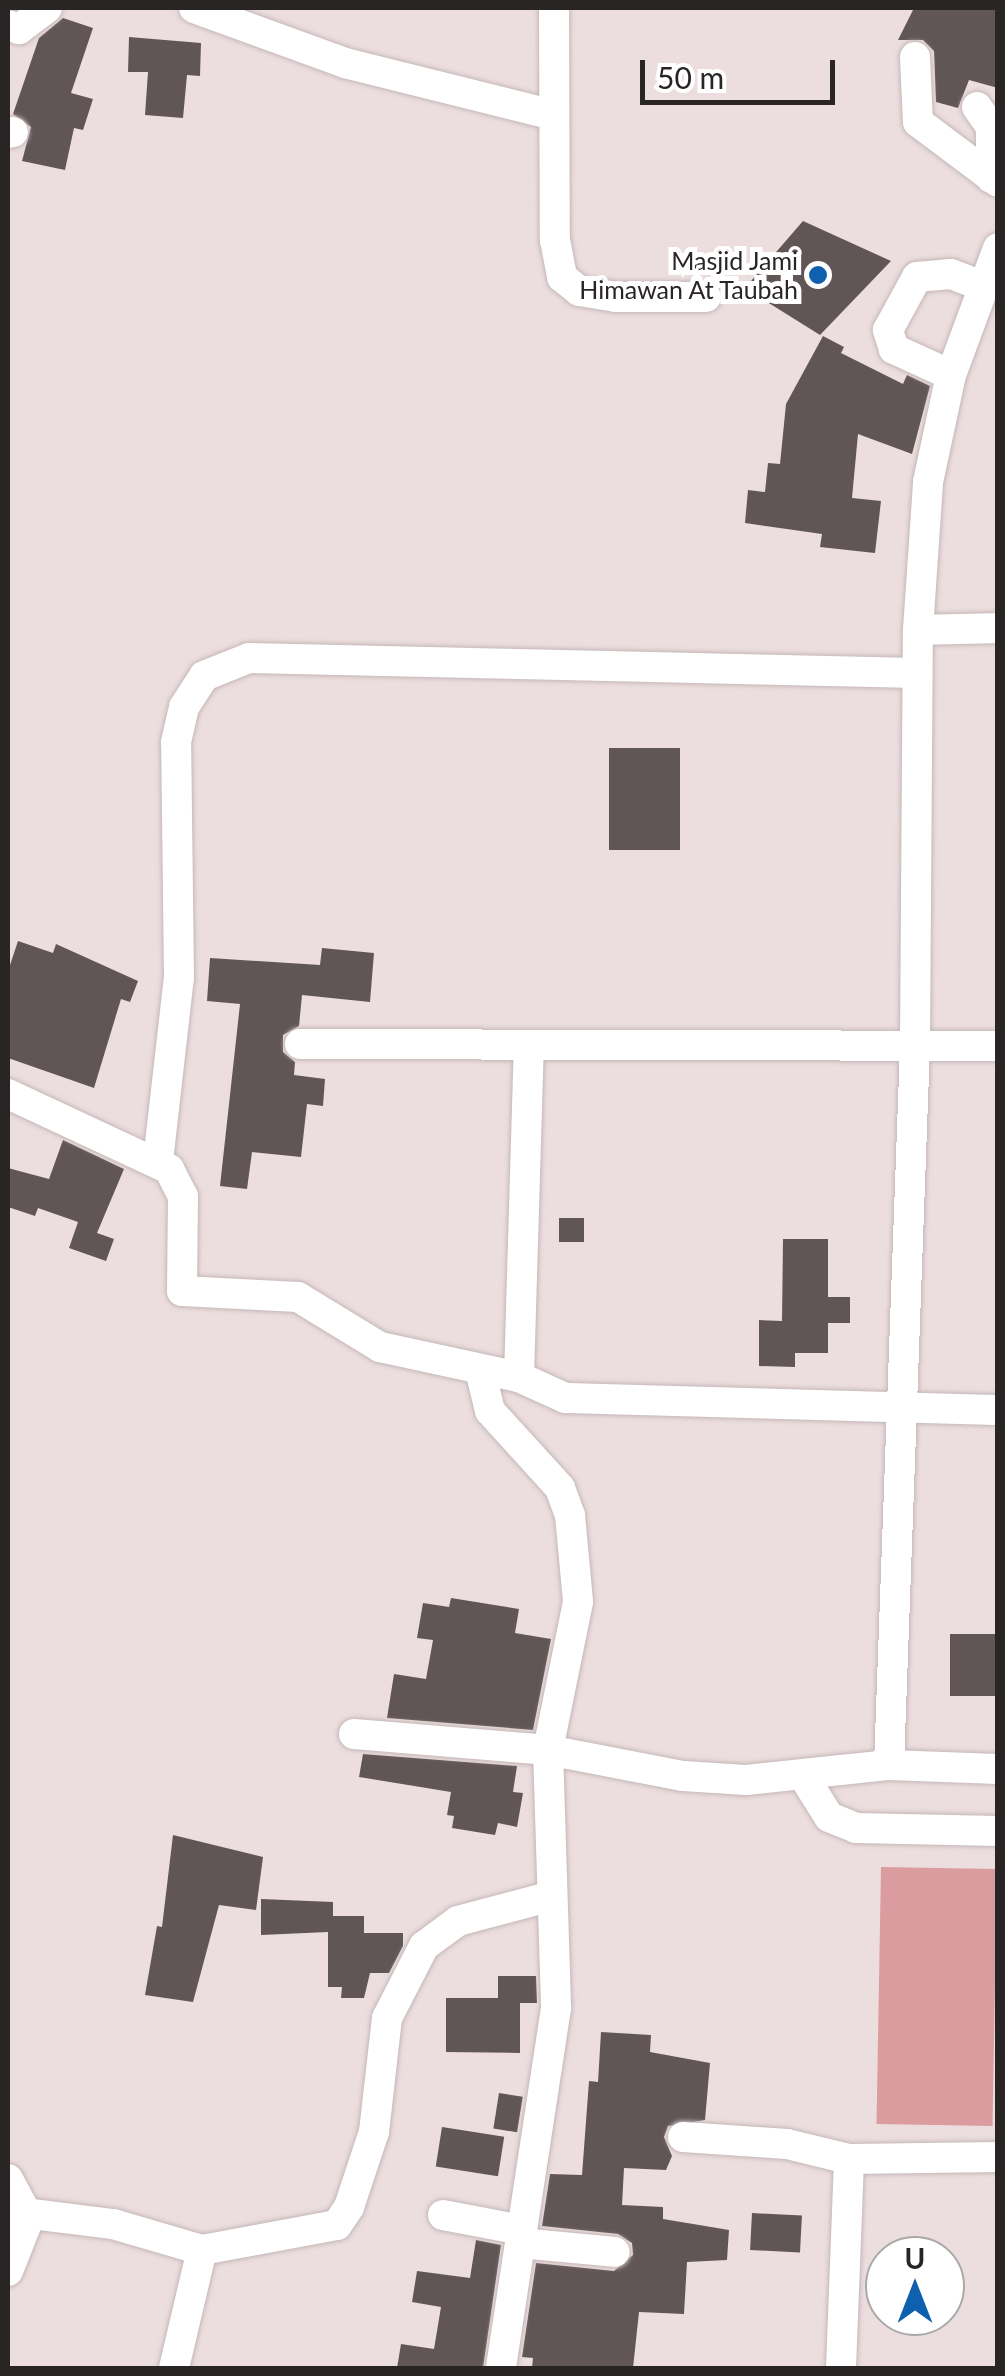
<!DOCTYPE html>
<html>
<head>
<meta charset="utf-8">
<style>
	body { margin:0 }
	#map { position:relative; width:1005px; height:2376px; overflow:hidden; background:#ecdede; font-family:Lato,sans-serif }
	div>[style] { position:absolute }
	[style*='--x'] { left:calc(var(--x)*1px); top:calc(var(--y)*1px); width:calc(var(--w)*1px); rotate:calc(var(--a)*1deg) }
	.green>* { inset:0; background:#db9c9f; transform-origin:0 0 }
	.building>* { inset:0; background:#615656; transform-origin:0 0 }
	.roads { filter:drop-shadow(0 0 2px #c5b7b8) drop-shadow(0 0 2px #c5b7b8) }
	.minor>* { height:30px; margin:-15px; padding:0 15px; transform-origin:15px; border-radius:15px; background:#fff }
	.dots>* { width:28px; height:28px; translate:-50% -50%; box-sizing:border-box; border:5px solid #fff; border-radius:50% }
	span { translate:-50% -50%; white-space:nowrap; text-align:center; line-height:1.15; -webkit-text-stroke:10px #fff; paint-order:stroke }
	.poi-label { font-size:25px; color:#2a2525 }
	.right { translate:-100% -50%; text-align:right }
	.frame { position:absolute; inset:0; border:10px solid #2a2525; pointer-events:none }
	.north { position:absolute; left:865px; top:2236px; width:100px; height:100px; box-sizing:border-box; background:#fff; border:2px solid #aaa8a8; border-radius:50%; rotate:0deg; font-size:28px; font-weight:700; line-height:40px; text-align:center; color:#2a2525 }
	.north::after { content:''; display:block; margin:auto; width:35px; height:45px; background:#0f61af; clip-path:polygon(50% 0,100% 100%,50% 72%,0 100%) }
	.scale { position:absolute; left:640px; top:60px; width:195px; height:45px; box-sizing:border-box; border:5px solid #2a2525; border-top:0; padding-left:12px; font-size:30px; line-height:35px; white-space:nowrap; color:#2a2525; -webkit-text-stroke:8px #fff; paint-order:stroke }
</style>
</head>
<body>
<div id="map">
	<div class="green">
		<i style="left:881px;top:1867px;width:116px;height:257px;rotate:1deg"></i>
	</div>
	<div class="building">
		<i style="clip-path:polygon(914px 8px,998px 8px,998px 88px,969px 80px,958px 108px,936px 102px,934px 51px,923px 40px,898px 40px)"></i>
		<i style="clip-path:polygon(63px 18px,93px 28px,71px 93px,93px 99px,83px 130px,74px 128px,65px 170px,22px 161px,31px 127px,13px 114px,39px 38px)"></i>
		<i style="clip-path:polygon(129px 37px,201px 43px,200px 76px,187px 75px,183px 118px,145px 115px,148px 72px,128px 72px)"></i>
		<i style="clip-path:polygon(803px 221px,891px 261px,820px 335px,745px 288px)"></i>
		<i style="clip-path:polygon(823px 336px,844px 347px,841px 353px,903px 384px,907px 375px,930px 386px,912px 454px,858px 434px,852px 498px,881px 501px,875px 553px,820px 547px,822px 534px,745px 523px,748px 490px,765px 492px,768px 463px,780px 464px,786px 404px)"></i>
		<i style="left:680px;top:748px;width:102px;height:71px;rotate:90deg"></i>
		<i style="clip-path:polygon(18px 941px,53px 953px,56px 944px,138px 981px,130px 1002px,121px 999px,94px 1088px,8px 1058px,8px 971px)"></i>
		<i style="clip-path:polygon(322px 948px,374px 953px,370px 1002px,302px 995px,299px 1026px,283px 1035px,283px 1052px,295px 1062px,294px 1075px,325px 1079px,323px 1106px,307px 1104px,301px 1157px,252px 1152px,247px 1189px,220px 1186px,240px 1004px,207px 1001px,210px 958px,320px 965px)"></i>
		<i style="clip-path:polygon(63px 1140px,124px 1169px,97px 1233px,114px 1239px,106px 1261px,69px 1248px,78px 1222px,38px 1208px,35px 1216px,8px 1207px,8px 1168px,49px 1179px)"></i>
		<i style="left:559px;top:1218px;width:25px;height:24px"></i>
		<i style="clip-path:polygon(783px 1239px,828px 1239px,828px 1297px,850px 1297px,850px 1323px,828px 1323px,828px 1353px,795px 1353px,795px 1367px,759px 1366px,759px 1320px,782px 1321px)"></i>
		<i style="clip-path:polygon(451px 1598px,519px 1609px,515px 1633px,551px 1639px,533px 1730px,387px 1718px,394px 1674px,426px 1679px,433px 1640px,417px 1638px,423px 1603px,449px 1607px)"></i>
		<i style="left:950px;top:1634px;width:48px;height:62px"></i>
		<i style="clip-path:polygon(363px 1754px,517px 1766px,513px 1792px,523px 1793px,517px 1827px,498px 1823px,495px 1835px,452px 1828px,454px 1816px,447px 1815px,451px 1792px,359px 1777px)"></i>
		<i style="clip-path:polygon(173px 1835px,263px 1857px,256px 1910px,219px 1905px,193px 2002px,145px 1995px,157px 1926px,162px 1927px)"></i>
		<i style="clip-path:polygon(261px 1899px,333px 1902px,333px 1916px,364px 1916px,364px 1933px,403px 1933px,403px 1946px,389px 1973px,370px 1973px,364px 1998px,341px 1998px,342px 1987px,328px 1987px,328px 1932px,261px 1935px)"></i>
		<i style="clip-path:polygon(498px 1976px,536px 1976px,537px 2003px,520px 2003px,520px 2053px,446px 2052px,446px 1998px,498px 1998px)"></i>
		<i style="clip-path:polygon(601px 2032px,651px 2035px,650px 2052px,710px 2063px,705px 2120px,668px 2126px,664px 2137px,672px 2156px,666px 2170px,624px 2168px,622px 2205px,663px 2207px,663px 2219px,729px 2230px,727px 2260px,687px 2262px,684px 2314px,639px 2312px,633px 2368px,532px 2368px,533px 2358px,522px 2357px,536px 2263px,614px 2271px,633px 2255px,632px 2243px,618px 2234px,542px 2226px,550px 2174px,582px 2175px,589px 2081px,598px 2082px)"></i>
		<i style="left:499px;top:2093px;width:24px;height:36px;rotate:9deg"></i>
		<i style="left:442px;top:2127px;width:63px;height:40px;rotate:9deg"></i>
		<i style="left:752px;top:2213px;width:50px;height:37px;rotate:3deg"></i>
		<i style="clip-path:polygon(476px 2240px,501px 2245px,483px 2368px,397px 2368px,401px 2344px,434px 2349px,441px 2307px,412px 2302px,417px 2271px,470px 2278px)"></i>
	</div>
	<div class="roads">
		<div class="minor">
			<i style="--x:194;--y:8;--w:161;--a:20"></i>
			<i style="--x:345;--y:63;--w:214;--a:14"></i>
			<i style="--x:554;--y:8;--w:232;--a:89.8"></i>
			<i style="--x:555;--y:240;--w:38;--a:79"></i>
			<i style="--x:562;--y:277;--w:22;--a:39"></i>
			<i style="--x:579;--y:291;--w:36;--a:9"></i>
			<i style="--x:615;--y:297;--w:91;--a:0"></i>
			<i style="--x:8;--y:25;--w:12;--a:20"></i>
			<i style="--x:19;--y:29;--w:35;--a:-37"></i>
			<i style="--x:915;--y:57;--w:65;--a:87.4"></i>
			<i style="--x:918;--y:122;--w:100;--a:36.9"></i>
			<i style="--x:977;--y:107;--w:24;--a:55"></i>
			<i style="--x:991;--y:127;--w:51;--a:90"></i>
			<i style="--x:8;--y:133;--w:5;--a:-11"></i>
			<i style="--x:951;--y:375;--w:63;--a:-155.5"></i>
			<i style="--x:894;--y:349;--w:20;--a:-108"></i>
			<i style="--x:888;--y:330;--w:60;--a:-61.3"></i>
			<i style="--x:917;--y:277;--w:34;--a:-5"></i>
			<i style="--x:951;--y:274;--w:33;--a:21"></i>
			<i style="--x:918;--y:630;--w:80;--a:-1.4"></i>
			<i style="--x:300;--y:1044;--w:698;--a:0.16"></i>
			<i style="--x:8;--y:1094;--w:178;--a:25"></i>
			<i style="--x:169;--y:1169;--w:30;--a:63"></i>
			<i style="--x:183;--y:1196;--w:95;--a:90.6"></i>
			<i style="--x:182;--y:1291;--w:116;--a:3"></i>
			<i style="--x:298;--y:1297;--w:96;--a:31.4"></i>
			<i style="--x:380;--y:1347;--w:142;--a:12.2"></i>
			<i style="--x:519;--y:1377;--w:51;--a:24.5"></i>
			<i style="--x:565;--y:1398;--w:433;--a:1.6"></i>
			<i style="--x:158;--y:1161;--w:184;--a:-83.5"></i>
			<i style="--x:179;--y:978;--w:236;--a:-90.7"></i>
			<i style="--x:176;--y:742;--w:36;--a:-77"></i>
			<i style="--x:184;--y:707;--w:37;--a:-57"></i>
			<i style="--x:204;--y:676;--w:48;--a:-21.8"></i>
			<i style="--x:249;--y:658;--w:668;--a:1.29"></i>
			<i style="--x:480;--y:1370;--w:42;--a:76.3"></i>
			<i style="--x:490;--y:1411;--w:104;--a:47.7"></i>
			<i style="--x:560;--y:1488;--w:29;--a:70"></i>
			<i style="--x:570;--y:1515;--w:87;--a:84.7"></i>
			<i style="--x:578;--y:1602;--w:151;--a:101.5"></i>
			<i style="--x:548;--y:1750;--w:258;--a:88.2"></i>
			<i style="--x:556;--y:2008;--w:364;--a:98.7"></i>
			<i style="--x:519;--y:1377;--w:328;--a:-88.3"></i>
			<i style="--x:354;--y:1734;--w:195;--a:4.7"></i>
			<i style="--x:548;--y:1750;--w:137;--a:10.9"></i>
			<i style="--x:683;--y:1776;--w:63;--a:3.6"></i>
			<i style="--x:746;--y:1780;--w:144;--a:-6"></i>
			<i style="--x:889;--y:1765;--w:109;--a:2.1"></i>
			<i style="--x:889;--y:1765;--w:721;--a:-87.93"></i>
			<i style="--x:915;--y:1044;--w:414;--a:-89.6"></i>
			<i style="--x:918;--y:630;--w:148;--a:-86.1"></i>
			<i style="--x:928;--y:482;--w:109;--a:-77.9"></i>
			<i style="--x:951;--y:375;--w:135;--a:-69.7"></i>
			<i style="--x:804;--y:1777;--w:47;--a:58"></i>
			<i style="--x:829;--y:1817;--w:29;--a:22"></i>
			<i style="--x:856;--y:1828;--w:142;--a:1.2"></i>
			<i style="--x:683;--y:2137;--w:104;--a:3.9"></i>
			<i style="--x:787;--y:2144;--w:64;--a:13.6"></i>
			<i style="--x:849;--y:2159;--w:149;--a:-0.8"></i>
			<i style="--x:8;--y:2179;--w:44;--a:61.7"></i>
			<i style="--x:29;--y:2218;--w:57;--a:111.6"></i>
			<i style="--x:8;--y:2211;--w:106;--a:7.1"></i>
			<i style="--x:113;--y:2224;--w:93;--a:16.3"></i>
			<i style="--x:202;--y:2250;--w:137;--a:-10.5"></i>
			<i style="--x:337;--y:2225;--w:22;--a:-56"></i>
			<i style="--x:349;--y:2207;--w:79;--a:-71.6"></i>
			<i style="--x:374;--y:2132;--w:115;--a:-83.5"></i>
			<i style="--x:387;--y:2018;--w:81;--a:-62.8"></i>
			<i style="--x:424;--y:1946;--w:42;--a:-36.3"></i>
			<i style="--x:458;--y:1921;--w:93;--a:-14.9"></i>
			<i style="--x:443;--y:2215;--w:80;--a:10.8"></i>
			<i style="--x:520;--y:2243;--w:95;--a:5.4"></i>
			<i style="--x:174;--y:2368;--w:121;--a:-76.7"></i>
			<i style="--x:841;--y:2368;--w:209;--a:-87.8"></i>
		</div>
	</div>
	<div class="dots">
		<i style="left:818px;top:275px;background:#0f61af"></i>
	</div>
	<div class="poi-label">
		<span class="right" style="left:798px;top:275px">Masjid Jami<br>Himawan At Taubah</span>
	</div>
	<div class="frame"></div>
	<div class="north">U</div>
	<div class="scale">50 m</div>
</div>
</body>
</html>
